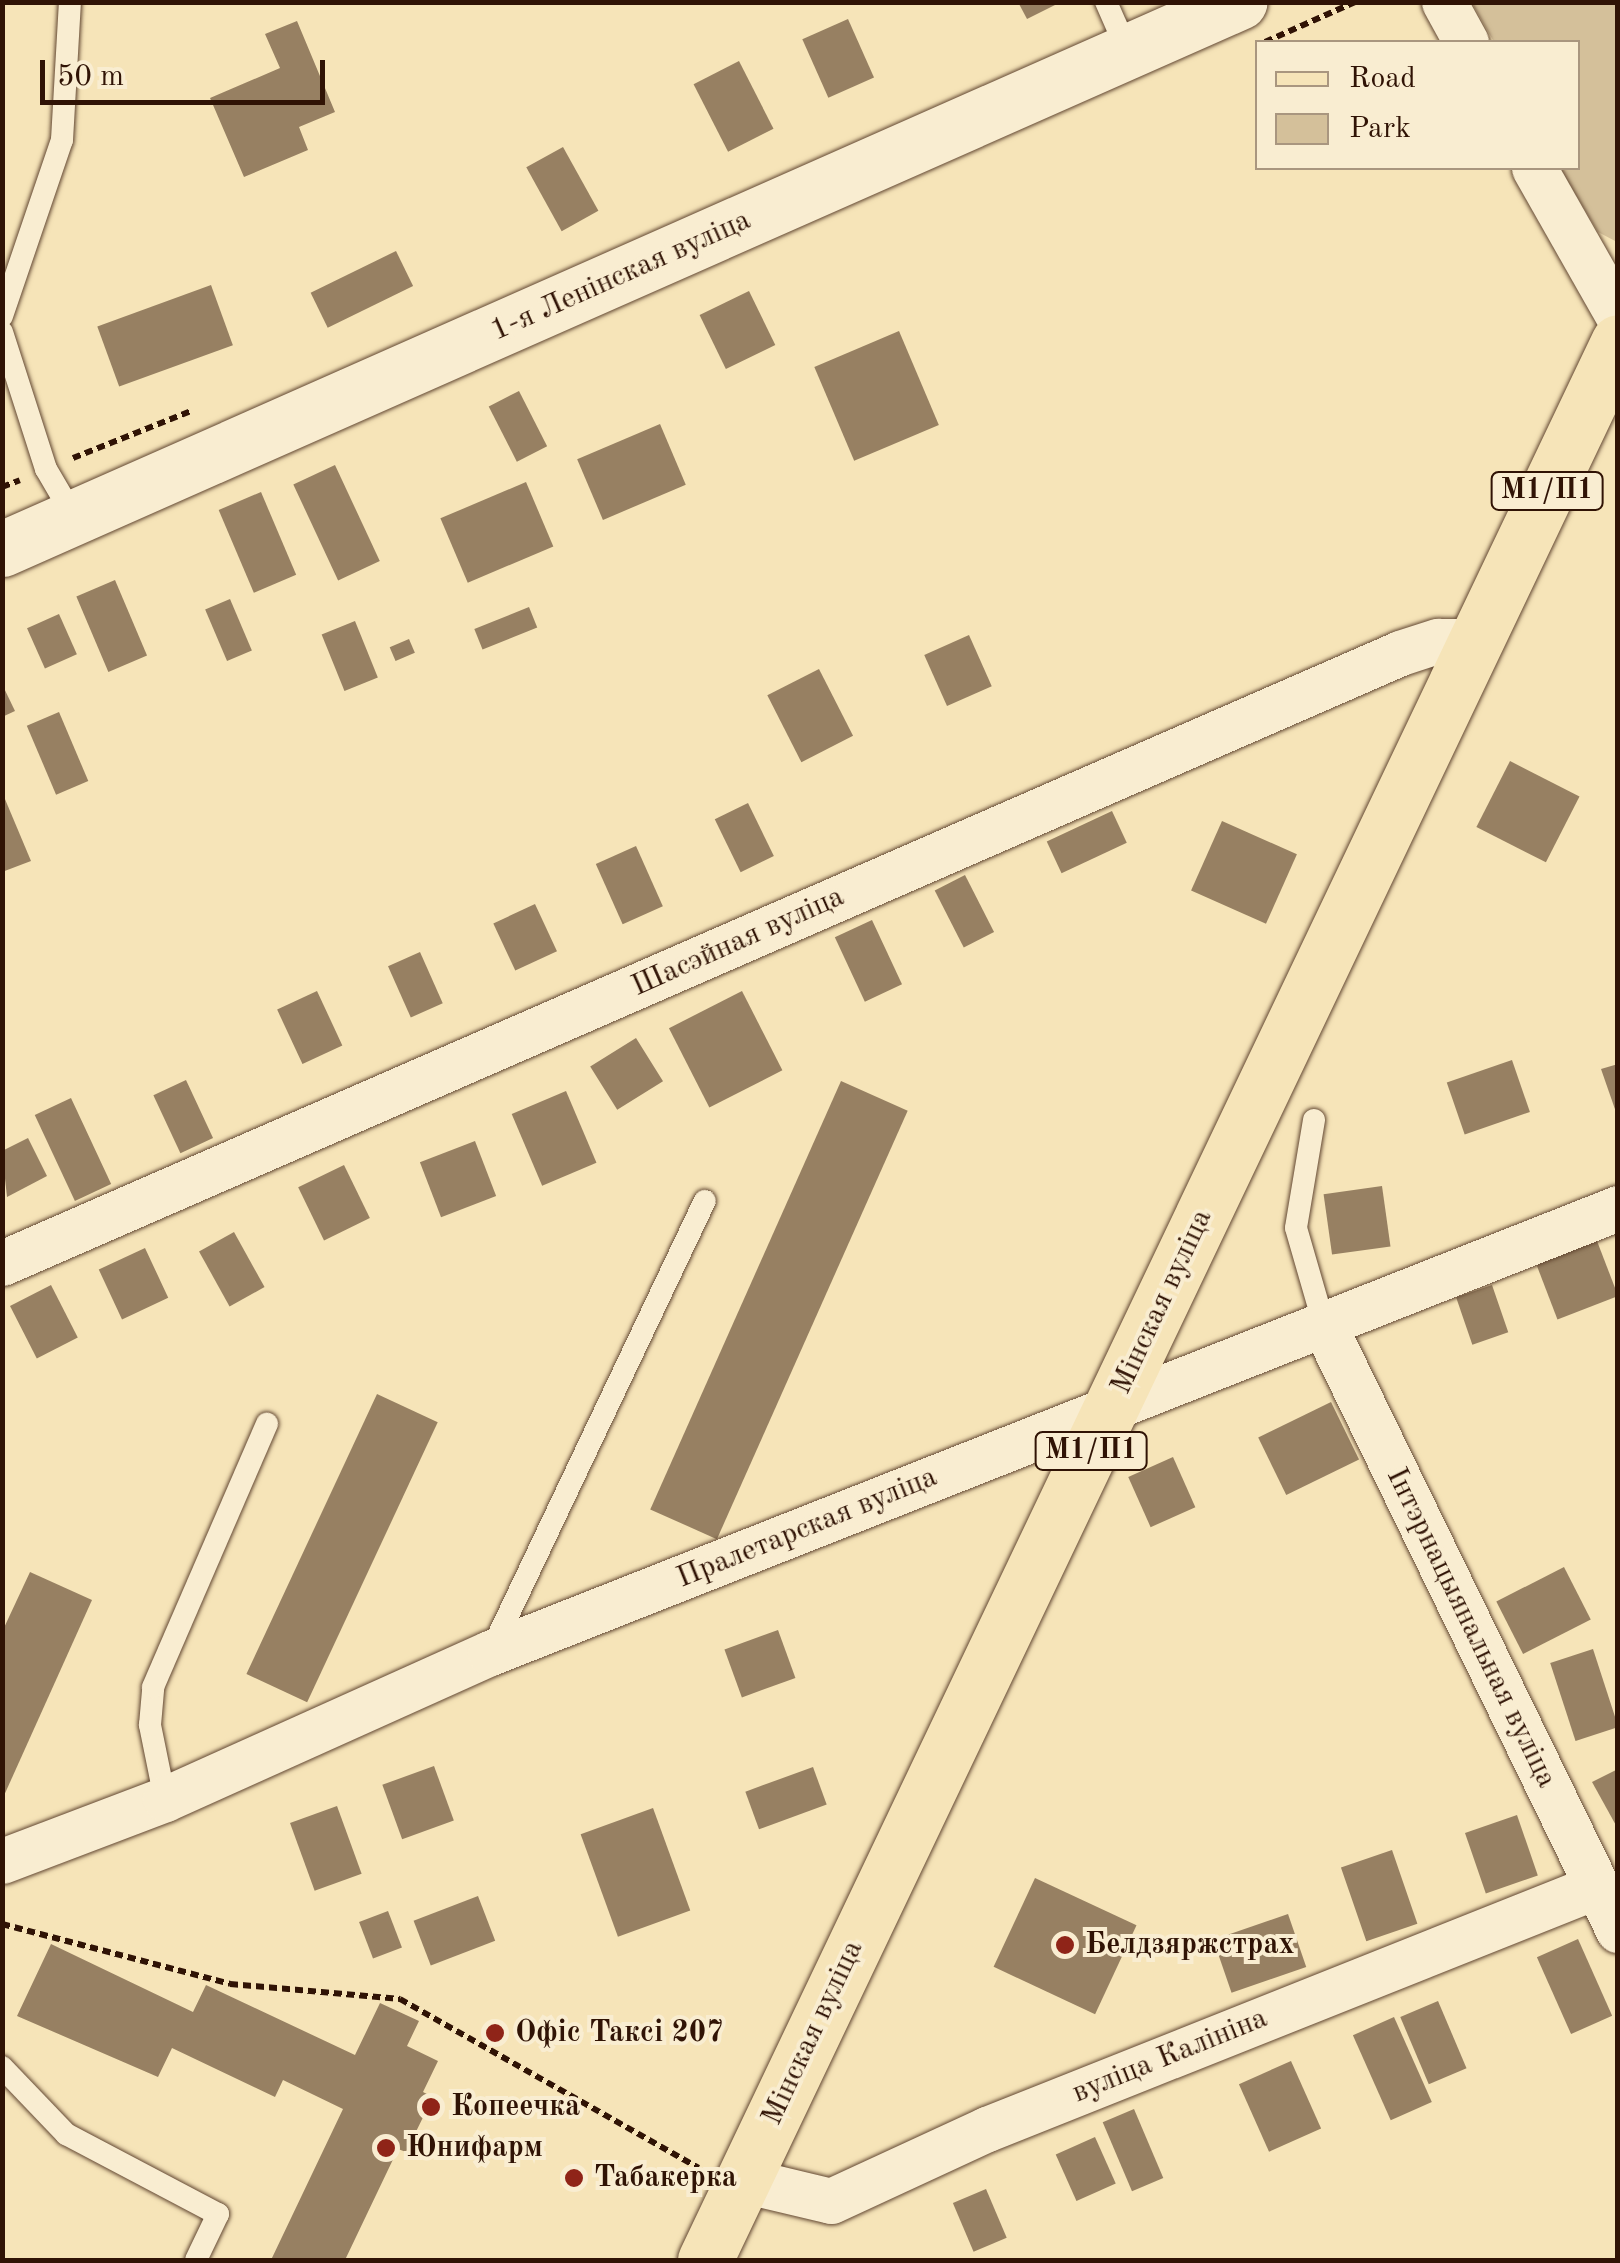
<!DOCTYPE html>
<html>
<head>
<meta charset="utf-8">
<style>
	body { margin:0 }
	#map { position:relative; width:1620px; height:2263px; overflow:hidden; background:#f6e4b8; font-family:"Old Standard TT",serif }
	div>[style] { position:absolute }
	[style*='--x'] { left:calc(var(--x)*1px); top:calc(var(--y)*1px); width:calc(var(--w)*1px); rotate:calc(var(--a)*1deg) }
	.green>* { inset:0; background:#d4c09a }
	.building>* { inset:0; background:#978062; transform-origin:0 0 }
	.path>* { height:6px; margin-top:-3px; transform-origin:0; background:repeating-linear-gradient(90deg,#301305 0 8px,transparent 0 13px) }
	.roads { filter:drop-shadow(0 0 2px #624732) drop-shadow(0 0 2px #624732) }
	.lane>* { height:22px; margin:-11px; padding:0 11px; transform-origin:11px; border-radius:11px; background:#f9edd1 }
	.street>* { height:45px; margin:-22.5px; padding:0 22.5px; transform-origin:22.5px; border-radius:22.5px; background:#f9edd1 }
	.secondary>* { height:55px; margin:-27.5px; padding:0 27.5px; transform-origin:27.5px; border-radius:27.5px; background:#f9edd1 }
	.primary>* { height:55px; margin:-27.5px; padding:0 27.5px; transform-origin:27.5px; border-radius:27.5px; background:#f6e4b8 }
	.dots>* { width:28px; height:28px; translate:-50% -50%; box-sizing:border-box; border:5px solid #f9edd1; border-radius:50% }
	span { translate:-50% -50%; white-space:nowrap; text-align:center; line-height:1.15; -webkit-text-stroke:8px #f9edd1; paint-order:stroke }
	.shield-label span { padding:2px 8px; background:#f9edd1; border:2px solid; border-radius:8px; -webkit-text-stroke-width:0 }
	.shield-label { font-size:28px; color:#301305; font-weight:700 }
	.street-label { font-size:30px; color:#301305 }
	.poi-label { font-size:30px; color:#301305; font-weight:700 }
	.left { translate:0 -50%; text-align:left }
	.frame { position:absolute; inset:0; border:5px solid #301305; pointer-events:none }
	.legend { position:absolute; left:1255px; top:40px; width:325px; height:130px; box-sizing:border-box; background:#f9edd1; border:2px solid #a9967f; margin:0; padding:12px 18px; list-style:none; font-size:30px; color:#301305 }
	.legend li { display:flex; align-items:center; gap:20px; height:50px }
	.legend b { width:50px; border:2px solid #a9967f }
	.scale { position:absolute; left:40px; top:60px; width:285px; height:45px; box-sizing:border-box; border:5px solid #301305; border-top:0; padding-left:12px; font-size:30px; line-height:35px; white-space:nowrap; color:#301305; -webkit-text-stroke:8px #f9edd1; paint-order:stroke }
</style>
</head>
<body>
<div id="map">
	<div class="green">
		<i style="clip-path:polygon(1472px 3px,1617px 3px,1617px 242px,1598px 232px,1560px 168px,1578px 168px,1578px 42px,1494px 42px)"></i>
	</div>
	<div class="building">
		<i style="clip-path:polygon(1018px 2px,1061px 2px,1027px 19px)"></i>
		<i style="left:848px;top:19px;width:64px;height:50px;rotate:66deg"></i>
		<i style="clip-path:polygon(297px 21px,335px 112px,299px 127px,308px 150px,244px 177px,210px 98px,280px 68px,265px 34px)"></i>
		<i style="left:739px;top:61px;width:76px;height:51px;rotate:63deg"></i>
		<i style="left:563px;top:147px;width:73px;height:42px;rotate:61deg"></i>
		<i style="left:396px;top:251px;width:39px;height:95px;rotate:64deg"></i>
		<i style="left:211px;top:285px;width:64px;height:121px;rotate:70deg"></i>
		<i style="left:749px;top:291px;width:60px;height:55px;rotate:64deg"></i>
		<i style="left:899px;top:331px;width:102px;height:92px;rotate:67deg"></i>
		<i style="left:519px;top:391px;width:62px;height:34px;rotate:63deg"></i>
		<i style="left:660px;top:424px;width:66px;height:90px;rotate:67deg"></i>
		<i style="left:335px;top:465px;width:106px;height:46px;rotate:65deg"></i>
		<i style="left:526px;top:482px;width:70px;height:93px;rotate:67deg"></i>
		<i style="left:261px;top:492px;width:90px;height:46px;rotate:67deg"></i>
		<i style="left:115px;top:580px;width:82px;height:42px;rotate:67deg"></i>
		<i style="left:230px;top:599px;width:56px;height:27px;rotate:67deg"></i>
		<i style="left:529px;top:607px;width:22px;height:59px;rotate:68deg"></i>
		<i style="left:59px;top:614px;width:44px;height:35px;rotate:66deg"></i>
		<i style="left:355px;top:621px;width:61px;height:36px;rotate:68deg"></i>
		<i style="left:969px;top:635px;width:56px;height:49px;rotate:66deg"></i>
		<i style="left:409px;top:639px;width:15px;height:21px;rotate:67deg"></i>
		<i style="left:819px;top:669px;width:75px;height:58px;rotate:63deg"></i>
		<i style="clip-path:polygon(2px 684px,15px 711px,2px 717px)"></i>
		<i style="left:59px;top:712px;width:75px;height:35px;rotate:67deg"></i>
		<i style="left:1510px;top:761px;width:78px;height:74px;rotate:27deg"></i>
		<i style="clip-path:polygon(2px 792px,31px 861px,2px 872px)"></i>
		<i style="left:748px;top:803px;width:59px;height:37px;rotate:64deg"></i>
		<i style="left:1112px;top:811px;width:35px;height:72px;rotate:65deg"></i>
		<i style="left:1222px;top:821px;width:82px;height:76px;rotate:24deg"></i>
		<i style="left:636px;top:846px;width:66px;height:44px;rotate:66deg"></i>
		<i style="left:965px;top:875px;width:64px;height:34px;rotate:63deg"></i>
		<i style="left:535px;top:904px;width:52px;height:46px;rotate:65deg"></i>
		<i style="left:872px;top:920px;width:71px;height:41px;rotate:65deg"></i>
		<i style="left:420px;top:952px;width:56px;height:35px;rotate:66deg"></i>
		<i style="left:317px;top:991px;width:60px;height:44px;rotate:65deg"></i>
		<i style="left:742px;top:991px;width:89px;height:82px;rotate:63deg"></i>
		<i style="left:636px;top:1038px;width:51px;height:54px;rotate:58deg"></i>
		<i style="left:1512px;top:1060px;width:55px;height:69px;rotate:71deg"></i>
		<i style="clip-path:polygon(1618px 1064px,1618px 1115px,1617px 1115px,1601px 1069px)"></i>
		<i style="left:186px;top:1080px;width:64px;height:36px;rotate:65deg"></i>
		<i style="left:841px;top:1081px;width:73px;height:469px;rotate:24deg"></i>
		<i style="left:566px;top:1091px;width:78px;height:59px;rotate:67deg"></i>
		<i style="left:71px;top:1098px;width:95px;height:40px;rotate:65deg"></i>
		<i style="clip-path:polygon(28px 1138px,47px 1176px,7px 1197px,2px 1151px)"></i>
		<i style="left:475px;top:1141px;width:59px;height:59px;rotate:69deg"></i>
		<i style="left:344px;top:1165px;width:59px;height:51px;rotate:64deg"></i>
		<i style="left:1382px;top:1186px;width:61px;height:59px;rotate:82deg"></i>
		<i style="left:234px;top:1232px;width:63px;height:40px;rotate:61deg"></i>
		<i style="left:1597px;top:1241px;width:59px;height:65px;rotate:69deg"></i>
		<i style="left:145px;top:1248px;width:55px;height:51px;rotate:65deg"></i>
		<i style="left:51px;top:1285px;width:59px;height:46px;rotate:63deg"></i>
		<i style="left:1492px;top:1285px;width:50px;height:38px;rotate:71deg"></i>
		<i style="left:377px;top:1394px;width:67px;height:309px;rotate:25deg"></i>
		<i style="left:1331px;top:1402px;width:64px;height:81px;rotate:64deg"></i>
		<i style="left:1173px;top:1457px;width:55px;height:49px;rotate:66deg"></i>
		<i style="left:1564px;top:1567px;width:59px;height:76px;rotate:63deg"></i>
		<i style="clip-path:polygon(30px 1572px,92px 1600px,2px 1800px,2px 1632px)"></i>
		<i style="left:778px;top:1630px;width:51px;height:57px;rotate:70deg"></i>
		<i style="left:1593px;top:1649px;width:82px;height:45px;rotate:72deg"></i>
		<i style="left:434px;top:1766px;width:58px;height:55px;rotate:70deg"></i>
		<i style="left:813px;top:1767px;width:40px;height:72px;rotate:70deg"></i>
		<i style="clip-path:polygon(1618px 1769px,1618px 1829px,1592px 1782px)"></i>
		<i style="left:337px;top:1806px;width:72px;height:50px;rotate:70deg"></i>
		<i style="left:653px;top:1808px;width:109px;height:77px;rotate:70deg"></i>
		<i style="left:1517px;top:1815px;width:64px;height:55px;rotate:71deg"></i>
		<i style="left:1392px;top:1850px;width:78px;height:54px;rotate:71deg"></i>
		<i style="left:1035px;top:1878px;width:112px;height:98px;rotate:25deg"></i>
		<i style="left:478px;top:1896px;width:48px;height:69px;rotate:69deg"></i>
		<i style="left:388px;top:1911px;width:39px;height:31px;rotate:69deg"></i>
		<i style="left:1288px;top:1914px;width:56px;height:79px;rotate:71deg"></i>
		<i style="left:1578px;top:1939px;width:84px;height:45px;rotate:66deg"></i>
		<i style="clip-path:polygon(51px 1944px,193px 2012px,206px 1985px,355px 2055px,380px 2003px,419px 2021px,407px 2046px,438px 2061px,423px 2092px,433px 2097px,406px 2152px,398px 2149px,345px 2260px,271px 2260px,343px 2109px,283px 2080px,275px 2097px,172px 2048px,158px 2077px,17px 2016px)"></i>
		<i style="left:1438px;top:2001px;width:73px;height:41px;rotate:67deg"></i>
		<i style="left:1394px;top:2017px;width:93px;height:45px;rotate:66deg"></i>
		<i style="left:1291px;top:2061px;width:74px;height:57px;rotate:66deg"></i>
		<i style="left:1134px;top:2109px;width:75px;height:34px;rotate:67deg"></i>
		<i style="left:1095px;top:2137px;width:51px;height:43px;rotate:66deg"></i>
		<i style="left:986px;top:2189px;width:53px;height:36px;rotate:67deg"></i>
	</div>
	<div class="path">
		<i style="--x:1265;--y:42;--w:98;--a:-24"></i>
		<i style="--x:73;--y:458;--w:127;--a:-21.7"></i>
		<i style="--x:2;--y:487;--w:19;--a:-21"></i>
		<i style="--x:2;--y:1924;--w:236;--a:14.7"></i>
		<i style="--x:230;--y:1984;--w:171;--a:5"></i>
		<i style="--x:400;--y:1999;--w:343;--a:29.5"></i>
	</div>
	<div class="roads">
		<div class="lane">
			<i style="--x:1106;--y:2;--w:55;--a:66.3"></i>
			<i style="--x:2;--y:316;--w:186;--a:-71.2"></i>
			<i style="--x:62;--y:140;--w:138;--a:-86.7"></i>
			<i style="--x:2;--y:332;--w:144;--a:72.2"></i>
			<i style="--x:46;--y:469;--w:56;--a:59.7"></i>
			<i style="--x:1314;--y:1120;--w:109;--a:99.5"></i>
			<i style="--x:1296;--y:1228;--w:101;--a:73.9"></i>
			<i style="--x:492;--y:1649;--w:496;--a:-64.6"></i>
			<i style="--x:165;--y:1799;--w:76;--a:-101.5"></i>
			<i style="--x:150;--y:1725;--w:38;--a:-85"></i>
			<i style="--x:153;--y:1687;--w:287;--a:-66.6"></i>
			<i style="--x:2;--y:2067;--w:93;--a:46.3"></i>
			<i style="--x:66;--y:2134;--w:172;--a:27.8"></i>
			<i style="--x:218;--y:2214;--w:51;--a:115.6"></i>
		</div>
		<div class="street">
			<i style="--x:1444;--y:2;--w:46;--a:61.2"></i>
			<i style="--x:1534;--y:168;--w:170;--a:60.4"></i>
			<i style="--x:2;--y:1263;--w:1525;--a:-23.57"></i>
			<i style="--x:1400;--y:653;--w:40;--a:-18"></i>
			<i style="--x:1438;--y:641;--w:39;--a:0"></i>
			<i style="--x:1324;--y:1325;--w:673;--a:64.08"></i>
			<i style="--x:2;--y:1861;--w:174;--a:-20.8"></i>
			<i style="--x:165;--y:1799;--w:356;--a:-24.2"></i>
			<i style="--x:490;--y:1653;--w:1213;--a:-21.53"></i>
			<i style="--x:743;--y:2180;--w:90;--a:13.4"></i>
			<i style="--x:831;--y:2201;--w:172;--a:-24.8"></i>
			<i style="--x:987;--y:2129;--w:657;--a:-21.72"></i>
		</div>
		<div class="secondary">
			<i style="--x:2;--y:549;--w:1353;--a:-23.85"></i>
		</div>
		<div class="primary">
			<i style="--x:705;--y:2260;--w:2124;--a:-64.54"></i>
		</div>
	</div>
	<div class="dots">
		<i style="left:1065px;top:1945px;background:#8f2418"></i>
		<i style="left:495px;top:2033px;background:#8f2418"></i>
		<i style="left:431px;top:2107px;background:#8f2418"></i>
		<i style="left:386px;top:2148px;background:#8f2418"></i>
		<i style="left:574px;top:2178px;background:#8f2418"></i>
	</div>
	<div class="shield-label">
		<span style="left:1547px;top:491px">М1/П1</span>
		<span style="left:1091px;top:1451px">М1/П1</span>
	</div>
	<div class="street-label">
		<span style="left:621px;top:276px;rotate:-24deg">1-я Ленінская вуліца</span>
		<span style="left:738px;top:942px;rotate:-24deg">Шасэйная вуліца</span>
		<span style="left:1162px;top:1302px;rotate:-65deg">Мінская вуліца</span>
		<span style="left:807px;top:1528px;rotate:-22deg">Пралетарская вуліца</span>
		<span style="left:1471px;top:1628px;rotate:64deg">Інтэрнацыянальная вуліца</span>
		<span style="left:813px;top:2033px;rotate:-65deg">Мінская вуліца</span>
		<span style="left:1170px;top:2056px;rotate:-22deg">вуліца Калініна</span>
	</div>
	<div class="poi-label">
		<span class="left" style="left:1085px;top:1945px">Белдзяржстрах</span>
		<span class="left" style="left:515px;top:2033px">Офіс Таксі 207</span>
		<span class="left" style="left:451px;top:2107px">Копеечка</span>
		<span class="left" style="left:406px;top:2148px">Юнифарм</span>
		<span class="left" style="left:594px;top:2178px">Табакерка</span>
	</div>
	<div class="frame"></div>
	<ul class="legend">
	<li><b style="height:12px;background:#f6e4b8"></b>Road</li>
	<li><b style="height:28px;background:#d4c09a"></b>Park</li>
	</ul>
	<div class="scale">50 m</div>
</div>
</body>
</html>
